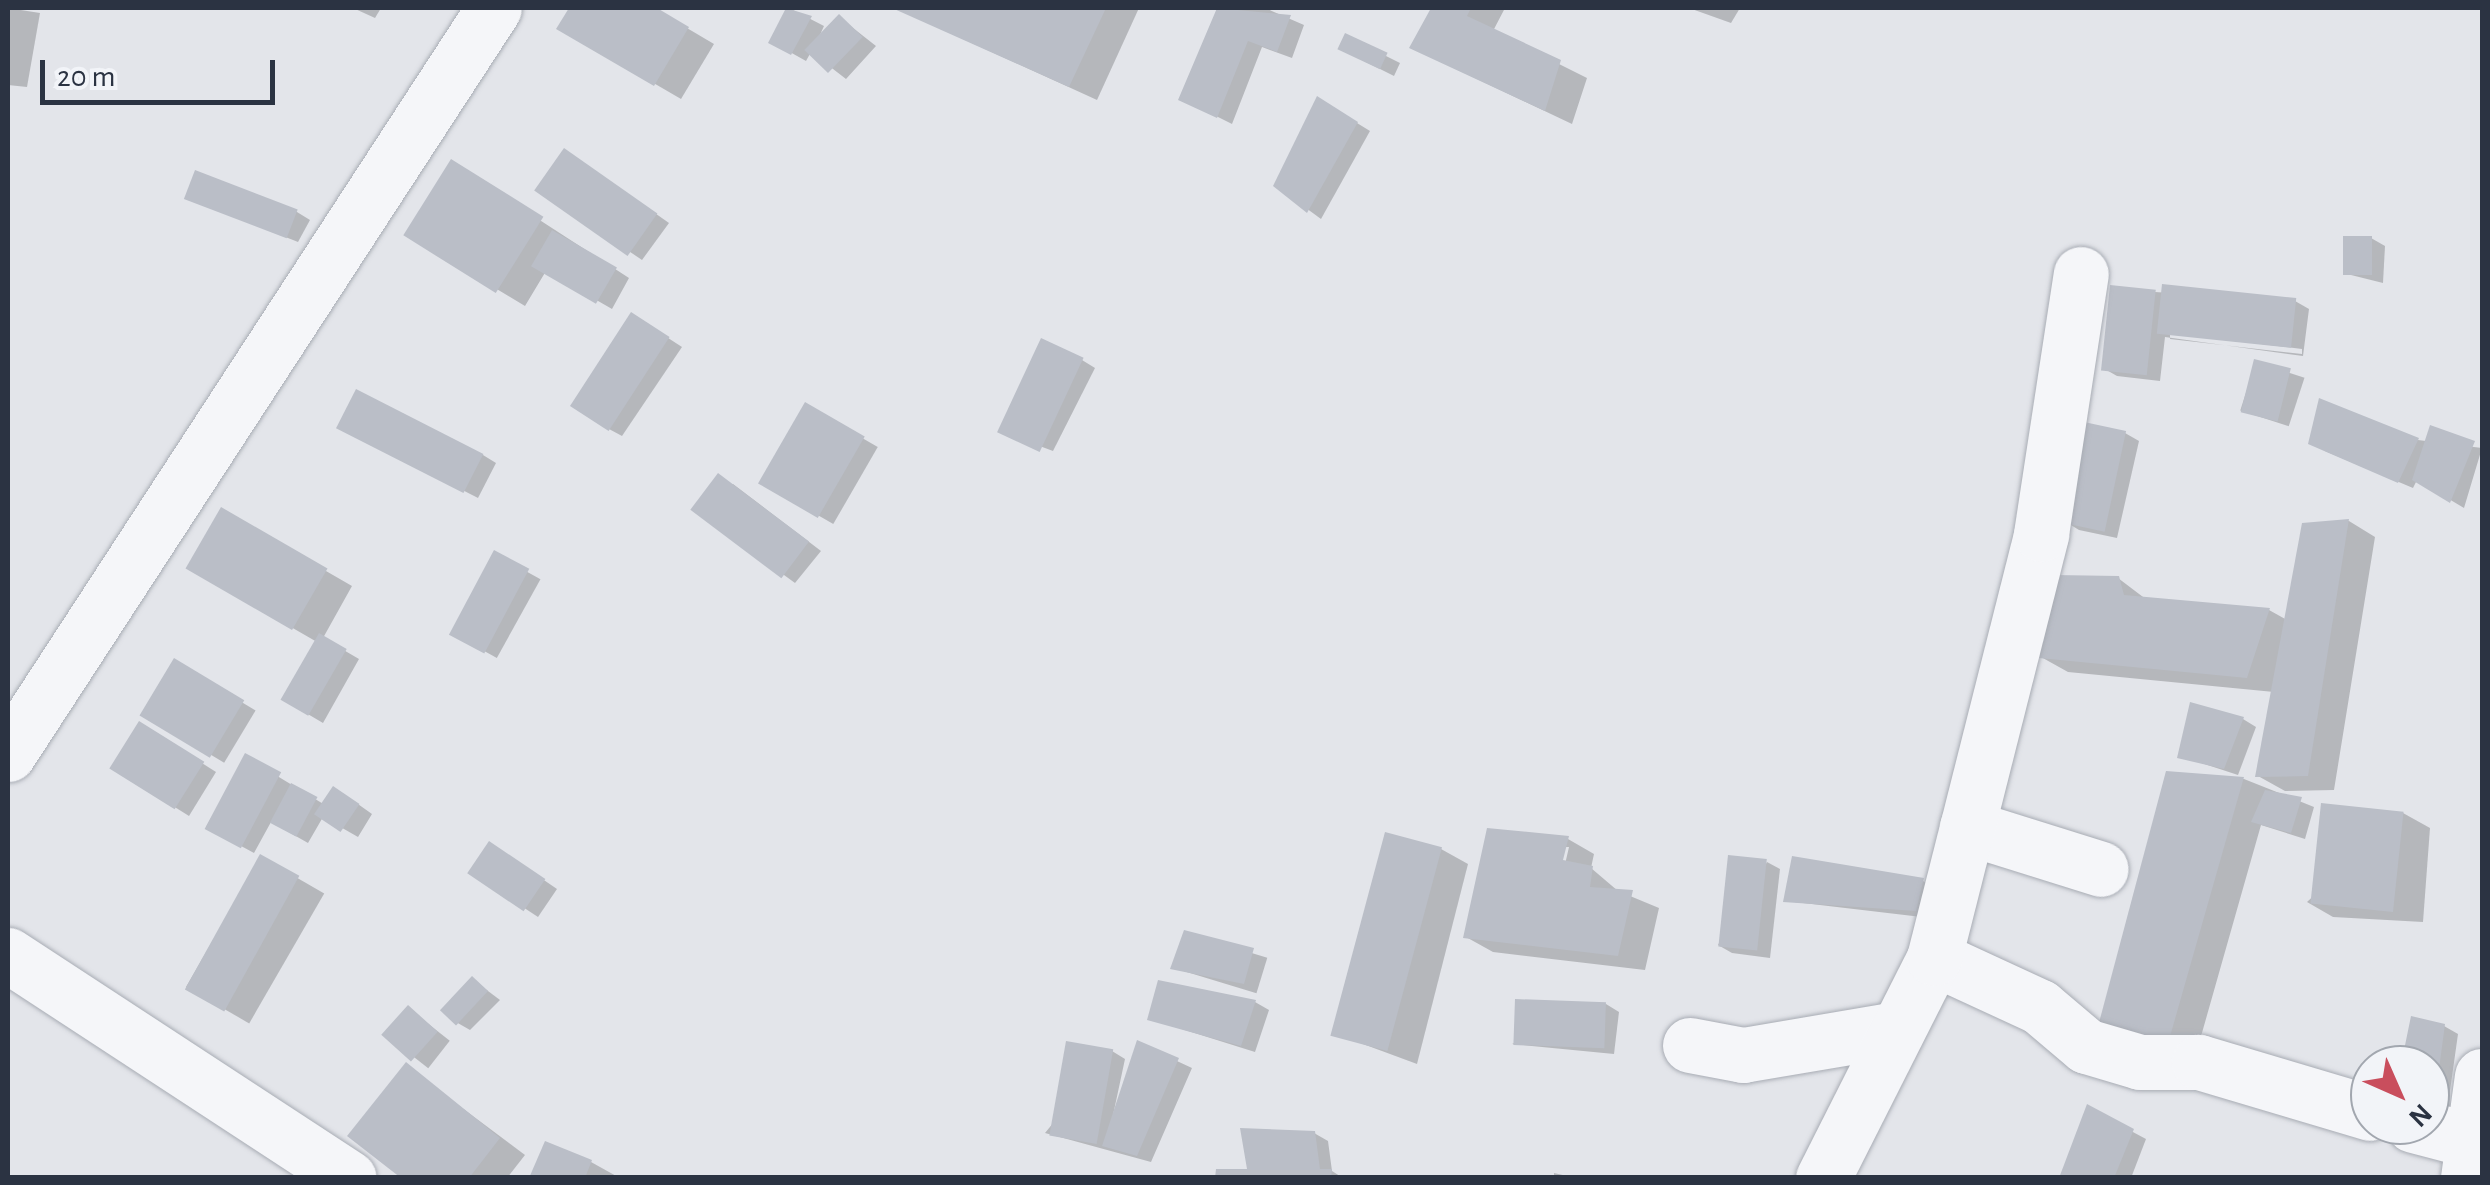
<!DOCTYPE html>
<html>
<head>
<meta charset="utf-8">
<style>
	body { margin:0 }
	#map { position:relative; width:2490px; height:1185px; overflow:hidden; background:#e3e5ea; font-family:"Alegreya Sans",sans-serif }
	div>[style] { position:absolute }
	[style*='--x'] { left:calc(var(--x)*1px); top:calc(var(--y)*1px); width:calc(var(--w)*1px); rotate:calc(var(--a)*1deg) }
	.shadow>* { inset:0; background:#0003; transform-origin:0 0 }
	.building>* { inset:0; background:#babec7; transform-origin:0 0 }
	.roads { filter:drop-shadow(0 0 2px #a8acb4) drop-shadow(0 0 2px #a8acb4) }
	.street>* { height:55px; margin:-27.5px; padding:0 27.5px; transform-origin:27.5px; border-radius:27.5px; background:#f5f6f9 }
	span { translate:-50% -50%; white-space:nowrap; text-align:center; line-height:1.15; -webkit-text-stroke:10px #f2f4f8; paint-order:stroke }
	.frame { position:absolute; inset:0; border:10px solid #2b3342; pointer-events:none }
	.north { position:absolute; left:2350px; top:1045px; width:100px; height:100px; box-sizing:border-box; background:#f2f4f8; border:2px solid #a2a7af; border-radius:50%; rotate:135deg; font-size:28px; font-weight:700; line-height:40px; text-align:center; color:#2b3342 }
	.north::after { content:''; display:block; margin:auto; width:35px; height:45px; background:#c94e5d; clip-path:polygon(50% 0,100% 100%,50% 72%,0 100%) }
	.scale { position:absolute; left:40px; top:60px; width:235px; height:45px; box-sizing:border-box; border:5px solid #2b3342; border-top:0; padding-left:12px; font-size:30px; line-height:35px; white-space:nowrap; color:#2b3342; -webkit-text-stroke:8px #f2f4f8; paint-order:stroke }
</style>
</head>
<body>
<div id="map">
	<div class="shadow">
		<i style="clip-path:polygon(8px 8px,40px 13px,27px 87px,8px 85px)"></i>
		<i style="clip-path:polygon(353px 8px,381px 8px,375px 18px)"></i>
		<i style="clip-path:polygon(572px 8px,653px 8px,714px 44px,681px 99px,559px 28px)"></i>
		<i style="clip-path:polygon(789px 8px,824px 26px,819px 37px,839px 17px,876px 46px,846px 79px,811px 52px,806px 61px,772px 42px)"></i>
		<i style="clip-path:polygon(895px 8px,1139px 8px,1097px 100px)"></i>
		<i style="clip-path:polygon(1219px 8px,1265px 8px,1304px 25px,1292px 58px,1262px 47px,1232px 124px,1182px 99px)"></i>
		<i style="clip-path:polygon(1434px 8px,1505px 8px,1493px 31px,1587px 78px,1572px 124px,1412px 48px)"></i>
		<i style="clip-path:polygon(1689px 8px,1740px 8px,1731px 23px)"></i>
		<i style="clip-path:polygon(1346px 36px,1400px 63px,1394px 76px,1354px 56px)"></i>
		<i style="clip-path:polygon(1318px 99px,1370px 131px,1321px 219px,1276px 186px)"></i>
		<i style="clip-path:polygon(578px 159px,669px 223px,642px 260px,537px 189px)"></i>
		<i style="clip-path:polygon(452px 163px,629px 278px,612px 309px,546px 271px,525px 306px,407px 235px)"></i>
		<i style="clip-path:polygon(185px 197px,297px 212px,310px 220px,298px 242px)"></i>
		<i style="clip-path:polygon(2371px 238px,2385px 246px,2383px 283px,2343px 273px)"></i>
		<i style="clip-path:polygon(evenodd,2155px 292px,2295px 301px,2309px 309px,2303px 356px,2165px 337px,2160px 381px,2117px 376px,2103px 368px,2155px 292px,2170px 333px,2302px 349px,2302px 354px,2170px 339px,2170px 333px)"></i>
		<i style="clip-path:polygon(645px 323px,682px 347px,622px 436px,609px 429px)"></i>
		<i style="clip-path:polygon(1082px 360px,1095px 368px,1053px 451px,999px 431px)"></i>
		<i style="left:2256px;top:362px;width:51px;height:51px;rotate:18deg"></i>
		<i style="left:805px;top:405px;width:84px;height:89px;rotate:30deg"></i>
		<i style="clip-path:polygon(2125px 433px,2139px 441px,2117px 538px,2079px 530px,2066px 522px)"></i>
		<i style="clip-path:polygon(353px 434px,483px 455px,496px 463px,478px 498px)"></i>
		<i style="clip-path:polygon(2418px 440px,2482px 448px,2464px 508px,2417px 480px,2413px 488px,2325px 451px)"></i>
		<i style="clip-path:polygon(733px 484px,821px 551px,795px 583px,693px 509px)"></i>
		<i style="clip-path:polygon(222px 511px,352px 586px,323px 638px,359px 659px,323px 723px,284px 700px,317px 642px,188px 568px)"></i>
		<i style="clip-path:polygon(2349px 521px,2375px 537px,2334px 790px,2285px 791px,2258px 776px,2274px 692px,2068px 672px,2041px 657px,2118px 578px,2147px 600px,2269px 610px,2287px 620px,2304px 526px)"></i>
		<i style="left:495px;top:554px;width:52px;height:90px;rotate:29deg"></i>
		<i style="left:175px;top:662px;width:94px;height:61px;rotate:31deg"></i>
		<i style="clip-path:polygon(2243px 719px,2256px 727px,2238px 775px,2180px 756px)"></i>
		<i style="clip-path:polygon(153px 732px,216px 772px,189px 816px,111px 767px)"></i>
		<i style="clip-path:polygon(246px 757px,325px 805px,348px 797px,372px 814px,358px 837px,323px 817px,308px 843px,271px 822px,254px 853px,206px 827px)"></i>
		<i style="clip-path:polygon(2168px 773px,2244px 779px,2314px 807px,2305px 839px,2261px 825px,2196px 1054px,2125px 1048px)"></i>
		<i style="clip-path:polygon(2403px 813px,2430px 828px,2423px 922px,2333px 917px,2307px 902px)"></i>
		<i style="clip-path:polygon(evenodd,1568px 839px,1594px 854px,1591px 868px,1618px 891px,1659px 908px,1645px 970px,1493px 952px,1466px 937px,1568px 839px,1564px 847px,1569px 847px,1563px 873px,1558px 872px,1564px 847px)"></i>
		<i style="clip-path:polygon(1441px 849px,1468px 864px,1417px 1064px,1336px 1034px)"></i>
		<i style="clip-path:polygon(503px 852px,557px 889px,538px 917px,470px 872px)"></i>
		<i style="left:261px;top:857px;width:73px;height:150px;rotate:30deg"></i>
		<i style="clip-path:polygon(1767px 862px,1780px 869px,1770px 958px,1732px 953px,1718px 945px)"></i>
		<i style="clip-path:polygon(1923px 881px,1936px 888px,1930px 918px,1786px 901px)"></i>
		<i style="left:1186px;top:933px;width:85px;height:37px;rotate:17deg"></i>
		<i style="clip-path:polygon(472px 979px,500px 1000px,470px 1030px,456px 1022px)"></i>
		<i style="clip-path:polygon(1255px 1002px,1269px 1010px,1255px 1052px,1150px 1019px)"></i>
		<i style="clip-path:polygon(1606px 1004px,1619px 1012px,1614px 1054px,1512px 1044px)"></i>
		<i style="left:408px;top:1008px;width:53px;height:35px;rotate:38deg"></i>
		<i style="clip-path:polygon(2444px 1026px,2458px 1034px,2449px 1098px,2430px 1092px,2430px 1065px,2404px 1065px)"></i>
		<i style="clip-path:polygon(1138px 1043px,1192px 1068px,1151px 1162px,1045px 1133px,1112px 1051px,1125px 1059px,1109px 1134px)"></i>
		<i style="clip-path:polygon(406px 1066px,525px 1155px,507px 1178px,405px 1178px)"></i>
		<i style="clip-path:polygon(2088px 1108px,2146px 1139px,2131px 1178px,2062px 1178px)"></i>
		<i style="clip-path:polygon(1314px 1133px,1328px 1141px,1332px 1171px,1343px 1178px,1218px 1178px,1250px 1171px)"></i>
		<i style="clip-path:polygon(546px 1144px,591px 1162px,618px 1177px,532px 1178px)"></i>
		<i style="clip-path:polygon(1554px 1173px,1576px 1178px,1554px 1178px)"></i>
	</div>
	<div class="building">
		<i style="clip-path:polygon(569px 8px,657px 8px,689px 27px,654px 86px,556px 29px)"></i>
		<i style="clip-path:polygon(786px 8px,812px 16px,791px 55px,768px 43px)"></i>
		<i style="clip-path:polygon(892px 8px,1106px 8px,1069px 87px)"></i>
		<i style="clip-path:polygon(1217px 8px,1291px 15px,1277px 52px,1248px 41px,1217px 118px,1178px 100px)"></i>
		<i style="clip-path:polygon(1431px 8px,1471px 8px,1467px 16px,1561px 60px,1545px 111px,1409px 48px)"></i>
		<i style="left:839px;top:14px;width:33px;height:50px;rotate:44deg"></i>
		<i style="left:1345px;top:33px;width:47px;height:18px;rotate:25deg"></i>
		<i style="clip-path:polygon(1317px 96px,1358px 122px,1307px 213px,1273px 186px)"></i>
		<i style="left:564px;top:148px;width:114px;height:52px;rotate:35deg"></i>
		<i style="left:451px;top:159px;width:109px;height:90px;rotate:32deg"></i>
		<i style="left:195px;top:170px;width:110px;height:31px;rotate:21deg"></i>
		<i style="left:552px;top:230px;width:75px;height:42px;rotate:30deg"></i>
		<i style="left:2343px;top:236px;width:29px;height:39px"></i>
		<i style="left:2162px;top:284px;width:135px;height:50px;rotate:6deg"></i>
		<i style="left:2110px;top:285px;width:46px;height:86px;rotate:6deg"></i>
		<i style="left:631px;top:312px;width:46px;height:112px;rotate:33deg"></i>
		<i style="left:1041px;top:338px;width:47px;height:104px;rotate:25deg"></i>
		<i style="left:2254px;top:359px;width:38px;height:55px;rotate:14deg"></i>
		<i style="left:356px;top:389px;width:143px;height:44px;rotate:27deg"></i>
		<i style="clip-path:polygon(2319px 398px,2419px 438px,2398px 483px,2308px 444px)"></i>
		<i style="left:805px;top:402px;width:69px;height:94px;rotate:30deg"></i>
		<i style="left:2084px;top:422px;width:43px;height:103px;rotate:12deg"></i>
		<i style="clip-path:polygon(2430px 425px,2475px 441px,2450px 503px,2412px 480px)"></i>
		<i style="left:718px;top:473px;width:114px;height:46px;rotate:37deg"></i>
		<i style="left:221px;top:507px;width:123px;height:71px;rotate:30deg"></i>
		<i style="clip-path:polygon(2349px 519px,2308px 776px,2255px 777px,2302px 523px)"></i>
		<i style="left:494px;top:550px;width:40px;height:96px;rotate:28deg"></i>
		<i style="clip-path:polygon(2054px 575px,2119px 576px,2124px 595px,2270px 608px,2247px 678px,2039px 658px)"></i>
		<i style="left:319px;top:633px;width:32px;height:77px;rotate:30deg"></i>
		<i style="left:174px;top:658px;width:82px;height:67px;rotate:31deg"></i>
		<i style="clip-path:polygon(2190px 702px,2244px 717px,2224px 769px,2177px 758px)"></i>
		<i style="left:139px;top:721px;width:77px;height:56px;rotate:32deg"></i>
		<i style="left:245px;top:753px;width:41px;height:86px;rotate:28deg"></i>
		<i style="clip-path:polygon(2166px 771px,2244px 777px,2169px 1040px,2096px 1034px)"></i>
		<i style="left:291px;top:783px;width:30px;height:45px;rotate:28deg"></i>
		<i style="left:333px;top:786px;width:32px;height:34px;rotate:34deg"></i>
		<i style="clip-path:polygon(2265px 790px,2302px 797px,2291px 833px,2251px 822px)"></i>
		<i style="left:2321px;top:803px;width:83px;height:101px;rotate:6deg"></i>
		<i style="clip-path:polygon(1487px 828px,1569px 836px,1563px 860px,1593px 866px,1590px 887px,1633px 890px,1618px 956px,1463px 938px)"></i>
		<i style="left:1385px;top:832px;width:59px;height:211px;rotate:15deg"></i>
		<i style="left:489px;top:841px;width:68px;height:39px;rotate:34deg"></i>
		<i style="left:260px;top:854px;width:45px;height:155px;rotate:29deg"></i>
		<i style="left:1728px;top:855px;width:39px;height:92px;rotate:6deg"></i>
		<i style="clip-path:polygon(1792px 856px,1924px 878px,1916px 911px,1783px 902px)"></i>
		<i style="clip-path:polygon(1184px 930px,1254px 948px,1244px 984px,1170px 969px)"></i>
		<i style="left:472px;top:976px;width:22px;height:47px;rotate:43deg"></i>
		<i style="clip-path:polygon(1158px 980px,1256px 1000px,1241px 1046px,1147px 1020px)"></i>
		<i style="left:1515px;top:999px;width:91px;height:46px;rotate:2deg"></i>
		<i style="left:408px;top:1005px;width:40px;height:40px;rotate:42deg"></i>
		<i style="clip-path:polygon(2411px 1016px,2445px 1024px,2436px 1092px,2430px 1065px,2401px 1065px)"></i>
		<i style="clip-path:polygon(1137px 1040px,1179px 1058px,1137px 1156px,1102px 1146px)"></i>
		<i style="left:1066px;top:1041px;width:48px;height:96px;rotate:10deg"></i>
		<i style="clip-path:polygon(406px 1062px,500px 1138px,469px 1178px,401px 1178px,347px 1136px)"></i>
		<i style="clip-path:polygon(2087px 1104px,2134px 1129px,2114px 1178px,2059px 1178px)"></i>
		<i style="clip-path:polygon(1240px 1128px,1315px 1131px,1320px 1169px,1332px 1169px,1331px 1178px,1215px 1178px,1216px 1169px,1247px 1169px)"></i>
		<i style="clip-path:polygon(545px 1141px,592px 1160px,585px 1178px,529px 1178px)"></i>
	</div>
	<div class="roads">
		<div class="street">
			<i style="--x:8;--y:754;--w:890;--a:-56.92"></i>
			<i style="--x:1967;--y:827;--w:140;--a:17.4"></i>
			<i style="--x:8;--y:955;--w:407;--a:33.2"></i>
			<i style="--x:1934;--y:958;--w:117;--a:24.8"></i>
			<i style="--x:2040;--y:1007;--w:60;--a:40.3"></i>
			<i style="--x:2086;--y:1046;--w:56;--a:16.5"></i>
			<i style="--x:2140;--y:1062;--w:59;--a:0"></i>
			<i style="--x:2199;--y:1062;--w:178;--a:16.6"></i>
			<i style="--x:1690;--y:1045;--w:54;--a:10.7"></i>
			<i style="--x:1743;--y:1055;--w:155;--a:-9.6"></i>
			<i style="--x:2413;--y:1125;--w:63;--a:14.7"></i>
			<i style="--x:1823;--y:1178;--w:246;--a:-63.2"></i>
			<i style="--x:1934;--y:958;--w:437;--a:-75.8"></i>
			<i style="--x:2041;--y:534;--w:263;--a:-81.3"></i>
			<i style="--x:2468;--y:1178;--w:103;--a:-82.2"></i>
		</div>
	</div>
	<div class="frame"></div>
	<div class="north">N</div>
	<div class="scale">20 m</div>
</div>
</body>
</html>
